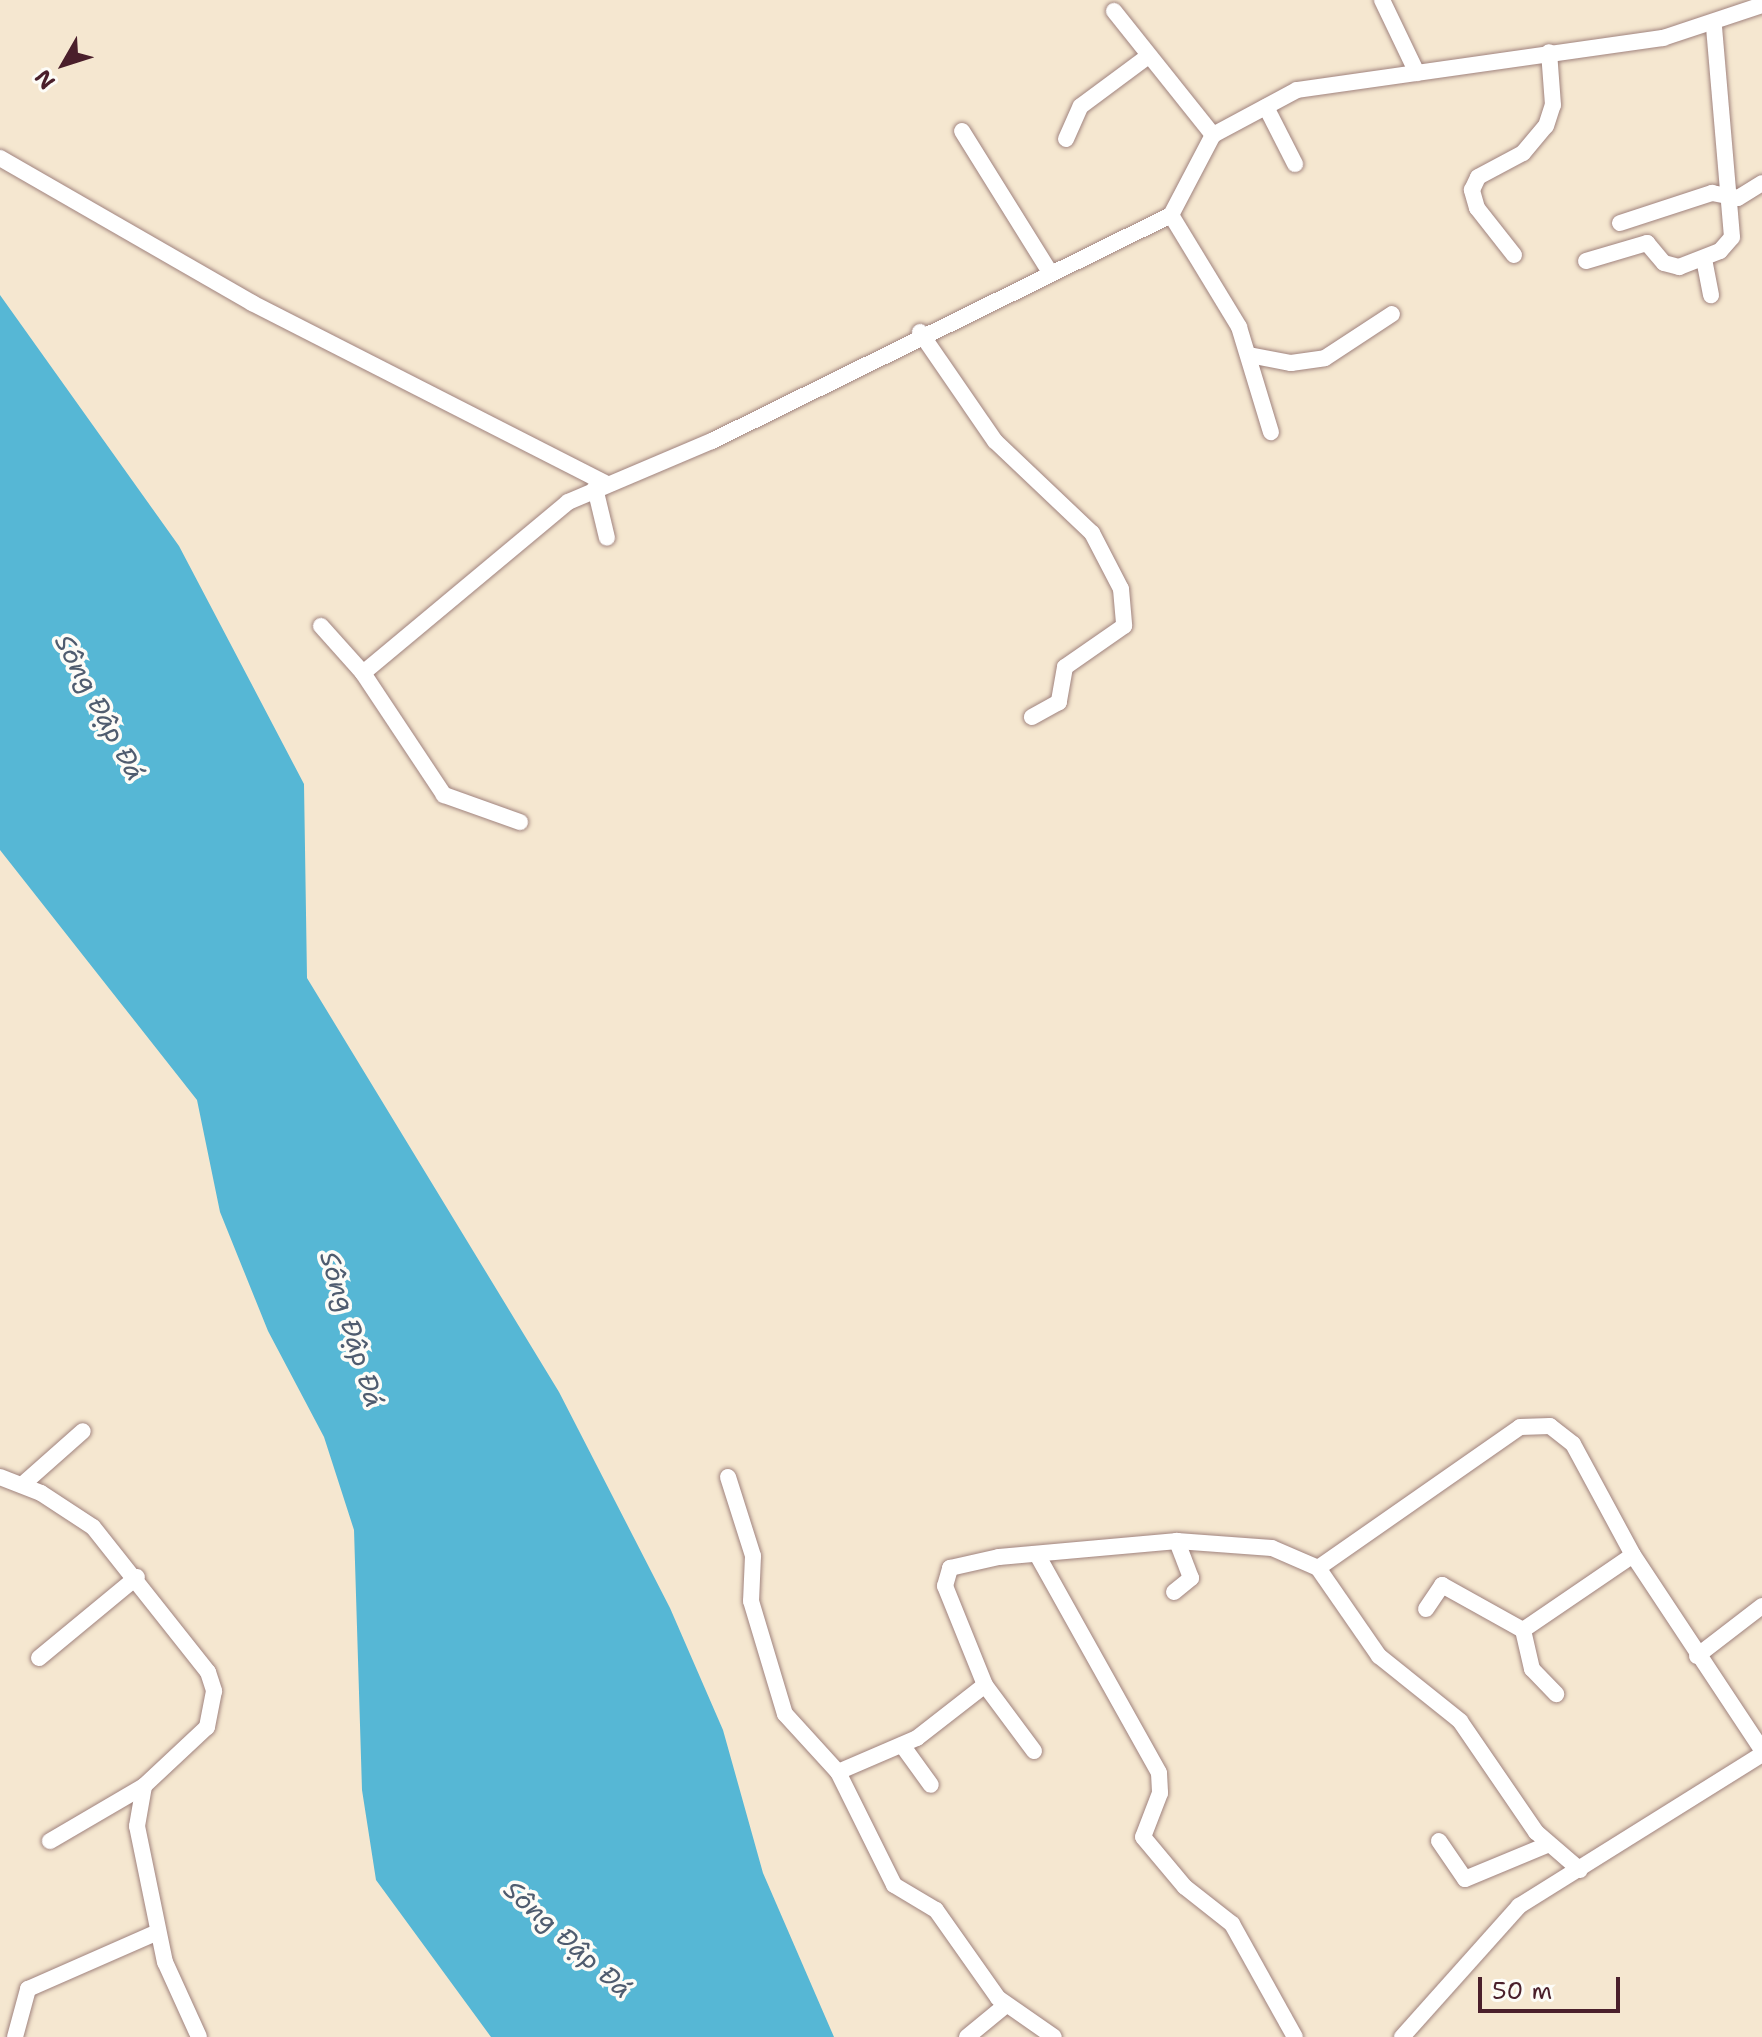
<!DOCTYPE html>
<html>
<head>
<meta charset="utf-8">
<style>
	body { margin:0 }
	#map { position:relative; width:1762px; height:2037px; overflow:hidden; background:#f5e7d0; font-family:"Shantell Sans",sans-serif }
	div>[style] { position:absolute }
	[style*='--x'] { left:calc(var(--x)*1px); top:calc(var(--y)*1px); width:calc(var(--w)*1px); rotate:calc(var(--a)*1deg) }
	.water>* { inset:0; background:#56b7d5 }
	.roads { filter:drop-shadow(0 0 2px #a0837e) drop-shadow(0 0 2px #a0837e) }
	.street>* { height:16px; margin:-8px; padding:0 8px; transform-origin:8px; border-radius:8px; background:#fff }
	span { translate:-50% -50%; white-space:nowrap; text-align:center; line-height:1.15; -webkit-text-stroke:7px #fdfcf7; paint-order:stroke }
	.water-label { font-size:26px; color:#4f5c6f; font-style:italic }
	.north { position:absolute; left:24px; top:24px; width:80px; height:80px; -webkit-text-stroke:6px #fdfcf7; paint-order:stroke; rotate:231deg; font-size:22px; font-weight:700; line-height:32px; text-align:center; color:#4a1f2b }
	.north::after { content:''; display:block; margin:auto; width:28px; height:36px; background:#4a1f2b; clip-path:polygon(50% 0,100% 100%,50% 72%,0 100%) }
	.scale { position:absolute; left:1478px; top:1977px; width:142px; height:36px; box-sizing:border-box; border:4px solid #4a1f2b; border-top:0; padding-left:10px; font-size:24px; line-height:28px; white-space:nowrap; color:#4a1f2b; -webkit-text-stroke:6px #fdfcf7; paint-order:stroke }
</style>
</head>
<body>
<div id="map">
	<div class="water">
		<i style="clip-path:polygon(0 295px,179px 546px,304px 784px,307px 978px,559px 1392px,670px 1608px,723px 1730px,763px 1873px,834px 2037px,491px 2037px,376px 1880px,362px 1790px,354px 1530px,324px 1437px,268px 1331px,220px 1212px,197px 1100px,0 850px)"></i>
	</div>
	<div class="roads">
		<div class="street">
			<i style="--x:1382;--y:0;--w:81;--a:64.4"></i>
			<i style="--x:1114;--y:11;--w:159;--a:51.4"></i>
			<i style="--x:1266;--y:107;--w:64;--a:63"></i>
			<i style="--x:962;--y:131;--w:165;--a:58.1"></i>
			<i style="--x:1066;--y:139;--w:36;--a:-66"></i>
			<i style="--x:1081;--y:106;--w:82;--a:-36.6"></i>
			<i style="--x:0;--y:158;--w:291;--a:29.9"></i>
			<i style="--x:252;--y:303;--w:399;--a:27"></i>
			<i style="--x:1171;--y:215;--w:131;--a:58.7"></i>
			<i style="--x:1239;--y:327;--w:110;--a:73.1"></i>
			<i style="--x:1620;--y:223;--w:97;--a:-18.1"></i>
			<i style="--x:1712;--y:193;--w:26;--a:11"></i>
			<i style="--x:1738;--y:198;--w:28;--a:-32"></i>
			<i style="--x:1514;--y:255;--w:60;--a:-128.2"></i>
			<i style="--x:1477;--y:208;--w:19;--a:-106"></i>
			<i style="--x:1472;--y:190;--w:14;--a:-65"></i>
			<i style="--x:1478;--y:177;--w:51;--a:-28.1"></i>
			<i style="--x:1523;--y:153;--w:35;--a:-50"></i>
			<i style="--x:1546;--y:126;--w:22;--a:-72"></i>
			<i style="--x:1553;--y:105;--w:53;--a:-94.3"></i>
			<i style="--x:1704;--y:259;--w:37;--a:79"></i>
			<i style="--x:1586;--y:261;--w:64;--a:-16.4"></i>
			<i style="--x:1647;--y:243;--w:26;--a:50"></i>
			<i style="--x:1664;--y:263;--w:16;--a:15"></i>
			<i style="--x:1679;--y:267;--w:44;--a:-21.3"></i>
			<i style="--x:1720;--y:251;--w:18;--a:-49"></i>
			<i style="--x:1732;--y:237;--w:211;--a:-94.9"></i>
			<i style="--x:920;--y:332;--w:132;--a:55.5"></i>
			<i style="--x:995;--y:441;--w:134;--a:43.5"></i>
			<i style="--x:1092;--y:533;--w:63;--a:62.6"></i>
			<i style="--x:1121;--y:589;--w:37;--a:85"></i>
			<i style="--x:1124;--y:626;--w:72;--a:145.2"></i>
			<i style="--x:1065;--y:667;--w:36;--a:100"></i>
			<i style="--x:1059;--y:702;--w:31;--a:151"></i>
			<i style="--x:1249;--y:355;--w:43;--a:10.8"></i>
			<i style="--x:1291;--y:363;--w:34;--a:-8"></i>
			<i style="--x:1325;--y:358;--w:80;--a:-33.3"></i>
			<i style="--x:595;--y:488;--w:51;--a:76.5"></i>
			<i style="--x:321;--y:626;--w:63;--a:48.2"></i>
			<i style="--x:520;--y:822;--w:81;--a:-160.4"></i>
			<i style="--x:444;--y:795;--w:146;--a:-123.6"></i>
			<i style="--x:363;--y:673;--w:267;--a:-39.8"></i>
			<i style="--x:568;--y:502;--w:156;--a:-23"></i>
			<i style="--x:712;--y:441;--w:512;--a:-26.21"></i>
			<i style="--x:1171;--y:215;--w:90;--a:-62.3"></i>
			<i style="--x:1213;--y:135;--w:95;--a:-28.2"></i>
			<i style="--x:1297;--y:90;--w:370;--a:-8.1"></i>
			<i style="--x:1663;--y:38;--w:104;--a:-18.4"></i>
			<i style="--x:0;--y:1477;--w:44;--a:21.3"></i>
			<i style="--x:41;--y:1493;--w:62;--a:33.2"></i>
			<i style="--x:93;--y:1527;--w:185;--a:51.6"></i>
			<i style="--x:208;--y:1672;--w:20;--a:72"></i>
			<i style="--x:214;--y:1691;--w:37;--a:101"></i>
			<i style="--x:207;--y:1727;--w:86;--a:136.9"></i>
			<i style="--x:144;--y:1786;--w:41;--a:99.9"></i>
			<i style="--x:137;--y:1826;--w:139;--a:78.4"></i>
			<i style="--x:165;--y:1962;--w:82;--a:65.6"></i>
			<i style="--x:728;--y:1477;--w:83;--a:72.4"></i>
			<i style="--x:753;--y:1556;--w:45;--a:92.5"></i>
			<i style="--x:751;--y:1601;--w:118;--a:73.3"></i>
			<i style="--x:785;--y:1714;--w:79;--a:47.6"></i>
			<i style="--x:838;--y:1772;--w:126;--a:63.6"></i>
			<i style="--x:894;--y:1885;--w:49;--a:30.8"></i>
			<i style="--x:936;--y:1910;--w:108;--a:54.8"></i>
			<i style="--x:998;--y:1998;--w:68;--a:34.9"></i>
			<i style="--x:22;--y:1485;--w:81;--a:-41.5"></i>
			<i style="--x:1039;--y:1558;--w:246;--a:60.8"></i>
			<i style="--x:1159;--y:1773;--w:20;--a:87"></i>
			<i style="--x:1160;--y:1793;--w:47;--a:111.1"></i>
			<i style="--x:1143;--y:1837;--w:65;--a:50"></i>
			<i style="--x:1185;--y:1887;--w:60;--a:38.2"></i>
			<i style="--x:1232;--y:1924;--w:129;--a:60.9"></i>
			<i style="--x:1318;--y:1568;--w:246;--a:-34.9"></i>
			<i style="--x:1520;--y:1427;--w:30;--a:-2"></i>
			<i style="--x:1550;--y:1426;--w:29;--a:38"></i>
			<i style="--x:1573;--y:1444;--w:126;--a:61.6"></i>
			<i style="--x:1633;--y:1555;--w:234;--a:56.5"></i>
			<i style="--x:1174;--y:1592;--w:22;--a:-39"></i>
			<i style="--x:1191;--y:1578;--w:40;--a:-111"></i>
			<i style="--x:1426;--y:1609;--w:29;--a:-56"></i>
			<i style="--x:1442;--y:1585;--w:93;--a:29.1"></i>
			<i style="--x:1523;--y:1630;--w:133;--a:-34.3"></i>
			<i style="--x:1523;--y:1630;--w:40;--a:77"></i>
			<i style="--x:1532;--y:1669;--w:35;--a:46"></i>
			<i style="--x:1697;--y:1656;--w:82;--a:-37.6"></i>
			<i style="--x:39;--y:1658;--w:127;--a:-39.6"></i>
			<i style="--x:902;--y:1745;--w:49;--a:54.1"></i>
			<i style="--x:1034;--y:1751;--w:82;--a:-126.6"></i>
			<i style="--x:985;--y:1685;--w:107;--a:-112"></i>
			<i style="--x:945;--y:1586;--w:19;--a:-74"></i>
			<i style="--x:950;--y:1568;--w:50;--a:-12.7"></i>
			<i style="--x:999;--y:1557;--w:179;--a:-5.1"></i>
			<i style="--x:1177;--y:1541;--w:95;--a:4.2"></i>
			<i style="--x:1272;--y:1548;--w:50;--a:23.5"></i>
			<i style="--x:1318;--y:1568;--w:107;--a:55.3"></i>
			<i style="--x:1379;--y:1656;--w:104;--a:38.7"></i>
			<i style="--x:1460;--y:1721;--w:135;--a:55.6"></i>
			<i style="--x:1536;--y:1832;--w:58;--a:40.8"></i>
			<i style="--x:838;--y:1772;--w:86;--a:-23.3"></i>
			<i style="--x:917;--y:1738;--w:86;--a:-37.9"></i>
			<i style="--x:50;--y:1841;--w:109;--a:-30.3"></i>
			<i style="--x:1439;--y:1841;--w:46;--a:55.6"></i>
			<i style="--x:1465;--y:1879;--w:91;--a:-22.6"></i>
			<i style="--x:15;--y:2037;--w:50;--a:-74.8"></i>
			<i style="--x:28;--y:1989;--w:142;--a:-23.7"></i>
			<i style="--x:967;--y:2037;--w:50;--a:-39.4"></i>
			<i style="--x:1402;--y:2037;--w:176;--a:-48.2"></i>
			<i style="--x:1519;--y:1906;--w:287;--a:-32"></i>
		</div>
	</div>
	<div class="water-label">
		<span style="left:100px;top:707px;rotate:62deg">Sông Đập Đá</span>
		<span style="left:352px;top:1329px;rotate:73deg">Sông Đập Đá</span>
		<span style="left:568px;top:1939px;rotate:42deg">Sông Đập Đá</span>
	</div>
	<div class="north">N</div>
	<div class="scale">50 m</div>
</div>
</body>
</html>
